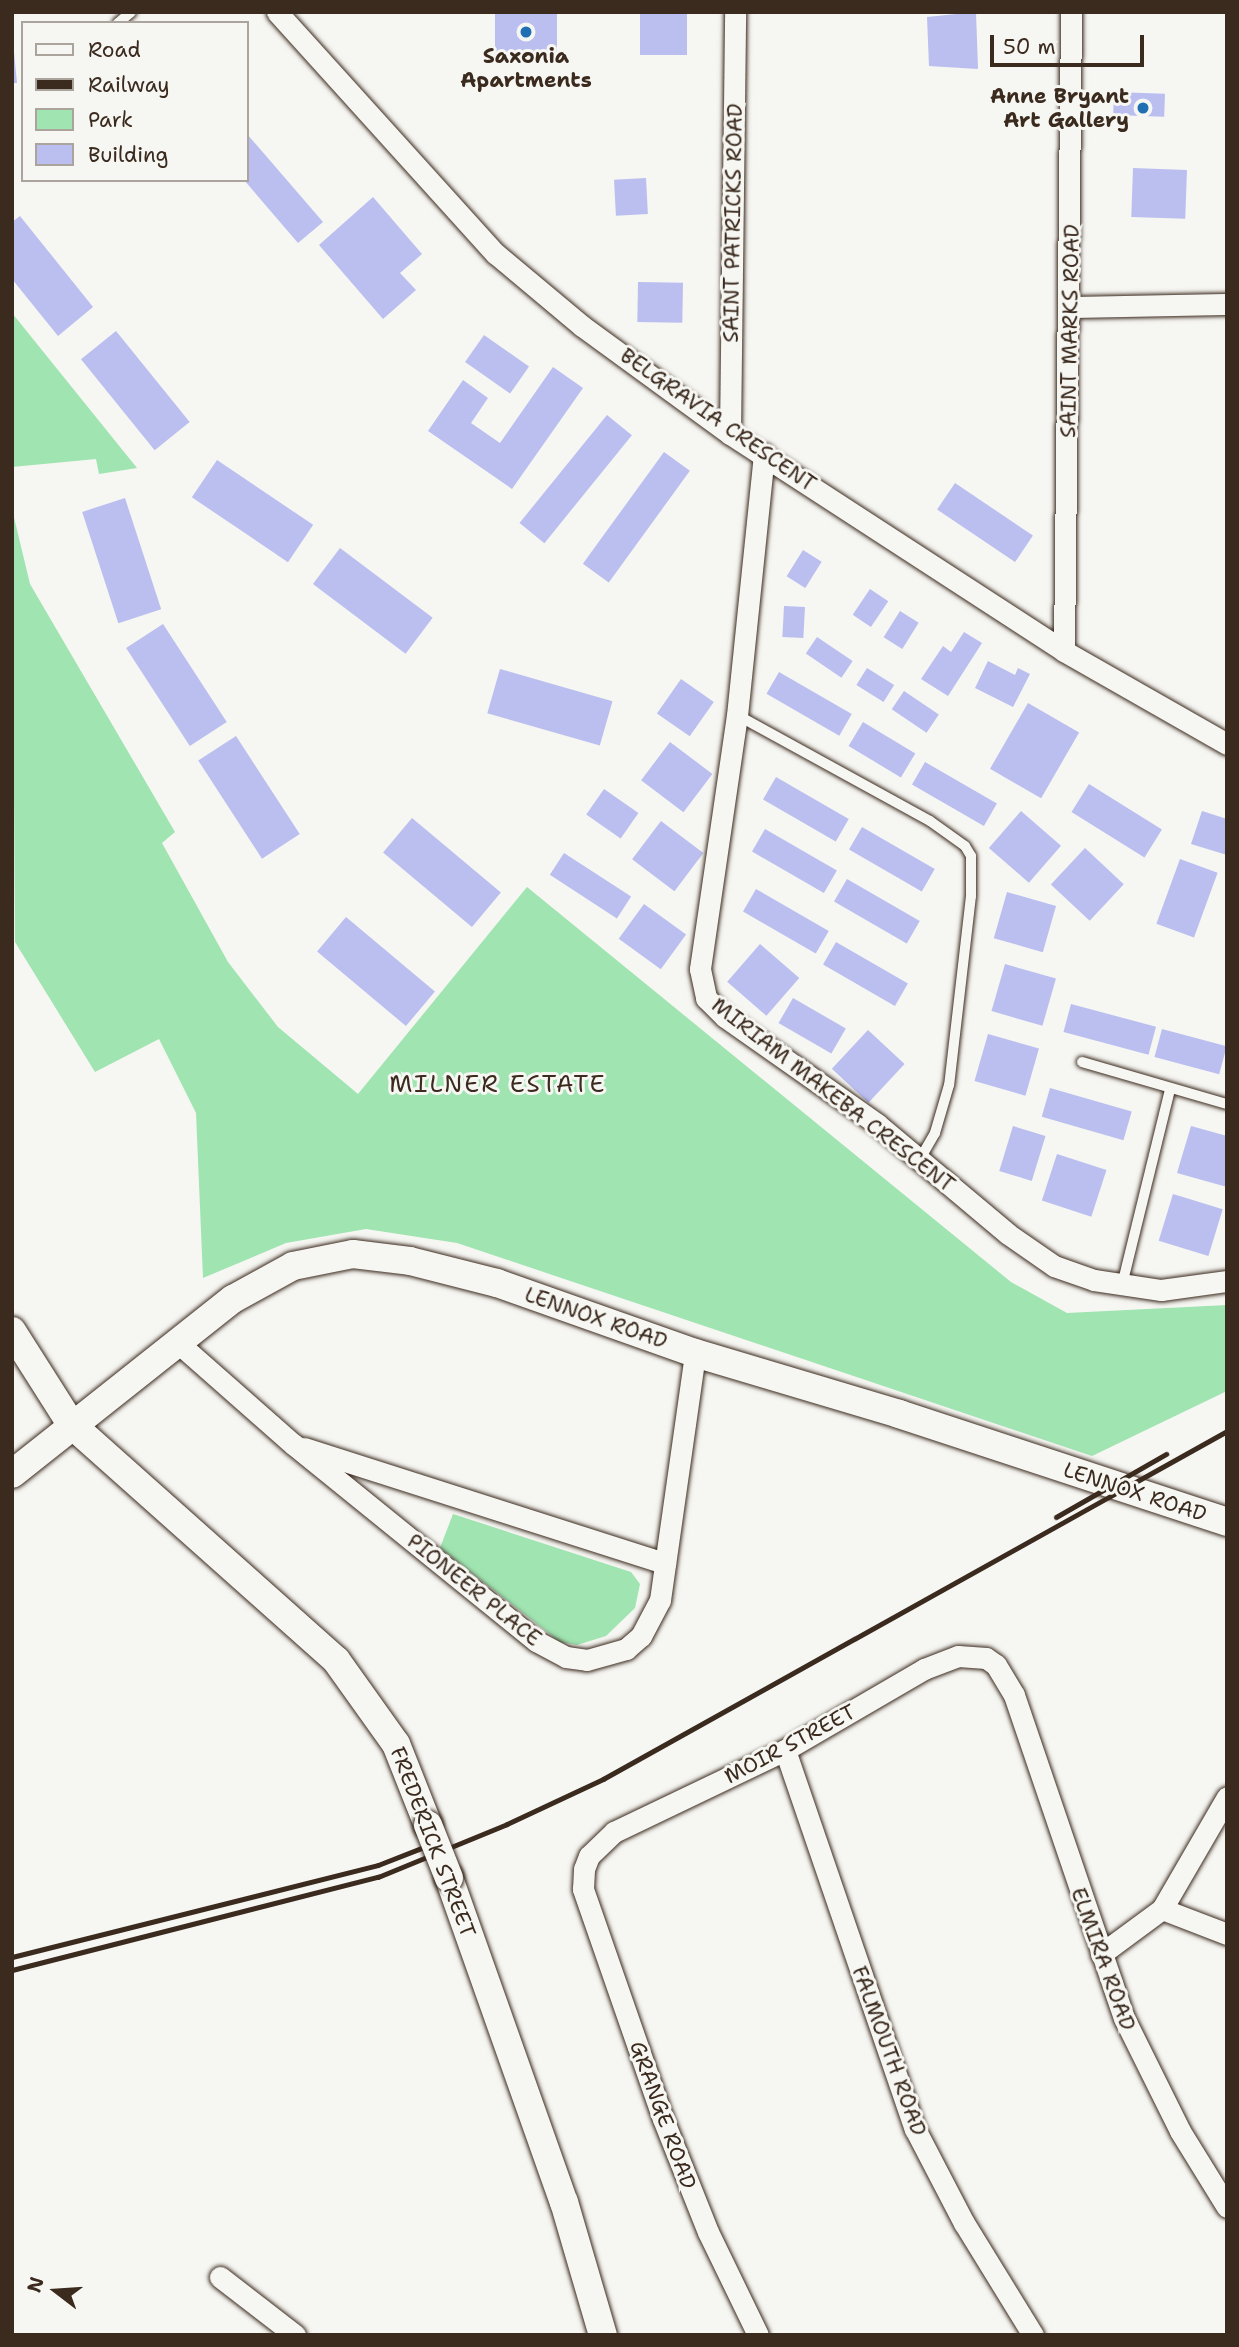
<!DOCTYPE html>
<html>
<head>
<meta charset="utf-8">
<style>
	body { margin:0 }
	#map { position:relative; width:1239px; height:2347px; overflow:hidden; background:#f6f6f2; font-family:"Shantell Sans",sans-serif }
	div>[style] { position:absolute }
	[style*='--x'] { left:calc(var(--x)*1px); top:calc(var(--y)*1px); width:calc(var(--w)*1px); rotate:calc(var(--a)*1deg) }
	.green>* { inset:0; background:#9fe4b1 }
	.building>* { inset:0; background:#babff0; transform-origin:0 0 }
	.roads { filter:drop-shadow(0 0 2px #3b2a1e) drop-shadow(0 0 2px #3b2a1e) }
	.lane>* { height:10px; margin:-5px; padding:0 5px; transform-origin:5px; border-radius:5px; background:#f6f6f2 }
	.street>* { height:21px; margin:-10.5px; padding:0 10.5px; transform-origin:10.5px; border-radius:10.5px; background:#f6f6f2 }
	.secondary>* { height:28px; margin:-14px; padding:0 14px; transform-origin:14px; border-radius:14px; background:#f6f6f2 }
	.rail>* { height:5px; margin:-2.5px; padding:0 2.5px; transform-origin:2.5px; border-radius:2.5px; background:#3b2a1e }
	.bridges { filter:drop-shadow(0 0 2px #3b2a1e) drop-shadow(0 0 2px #3b2a1e) }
	.secondary-bridge>* { height:28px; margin:-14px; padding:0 14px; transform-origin:14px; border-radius:14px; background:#f6f6f2 }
	.dots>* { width:19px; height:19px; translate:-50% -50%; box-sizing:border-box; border:4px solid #f6f6f2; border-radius:50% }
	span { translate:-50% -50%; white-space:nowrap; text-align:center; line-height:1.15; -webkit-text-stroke:6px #f6f6f2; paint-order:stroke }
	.poi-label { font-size:21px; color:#3b2a1e; font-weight:700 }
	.right { translate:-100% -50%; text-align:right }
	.street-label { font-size:21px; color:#3b2a1e }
	.quarter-label { font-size:24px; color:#3b2a1e; letter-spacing:2px }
	.frame { position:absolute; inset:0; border:14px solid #3b2a1e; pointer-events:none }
	.legend { position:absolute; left:21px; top:21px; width:228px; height:161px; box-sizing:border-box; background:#f6f6f2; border:2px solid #aba49d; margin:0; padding:9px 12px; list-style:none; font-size:21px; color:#3b2a1e }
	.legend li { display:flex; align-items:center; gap:14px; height:35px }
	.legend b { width:35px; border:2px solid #aba49d }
	.north { position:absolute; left:21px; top:2256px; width:70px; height:70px; -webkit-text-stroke:5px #f6f6f2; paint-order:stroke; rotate:287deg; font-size:19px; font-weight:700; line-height:28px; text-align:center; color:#3b2a1e }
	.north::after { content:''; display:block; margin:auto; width:24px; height:32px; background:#3b2a1e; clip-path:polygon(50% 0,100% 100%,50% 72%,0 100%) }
	.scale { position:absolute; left:990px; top:35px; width:154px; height:32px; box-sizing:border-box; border:4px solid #3b2a1e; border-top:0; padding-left:9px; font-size:21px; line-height:24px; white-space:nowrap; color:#3b2a1e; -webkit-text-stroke:5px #f6f6f2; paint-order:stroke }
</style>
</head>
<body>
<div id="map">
	<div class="green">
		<i style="clip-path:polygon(12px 313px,137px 468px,99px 474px,96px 459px,12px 467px)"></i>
		<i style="clip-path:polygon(12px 509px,30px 584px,175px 832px,162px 843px,228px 962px,278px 1027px,358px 1094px,527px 887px,1011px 1282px,1067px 1313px,1227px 1305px,1227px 1391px,1092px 1456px,457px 1243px,366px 1229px,286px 1243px,203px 1278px,196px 1113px,159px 1039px,95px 1072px,15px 942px)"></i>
		<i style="clip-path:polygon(453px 1514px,631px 1572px,640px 1584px,635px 1608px,606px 1636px,577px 1645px,560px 1642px,440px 1548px)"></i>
	</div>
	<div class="building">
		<i style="left:495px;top:12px;width:62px;height:40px"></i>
		<i style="left:640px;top:12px;width:47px;height:43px"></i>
		<i style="clip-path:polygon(976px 12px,978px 69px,929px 66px,927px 17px)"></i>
		<i style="clip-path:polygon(12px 31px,17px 83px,12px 83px)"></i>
		<i style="left:1114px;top:92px;width:51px;height:23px;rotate:2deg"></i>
		<i style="clip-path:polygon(247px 134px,323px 222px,298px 243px,244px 180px)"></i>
		<i style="left:1133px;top:168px;width:54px;height:49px;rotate:2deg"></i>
		<i style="left:646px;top:178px;width:36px;height:32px;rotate:87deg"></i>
		<i style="clip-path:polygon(373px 197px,422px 254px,400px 273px,416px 290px,383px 319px,319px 245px)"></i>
		<i style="clip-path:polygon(20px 216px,93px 307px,58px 336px,12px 279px,12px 222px)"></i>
		<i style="left:638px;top:282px;width:45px;height:40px;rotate:1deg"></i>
		<i style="left:116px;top:331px;width:117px;height:45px;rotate:51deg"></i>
		<i style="left:484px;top:335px;width:55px;height:33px;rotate:35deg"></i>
		<i style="clip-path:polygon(553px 367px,583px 388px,512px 489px,428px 431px,463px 380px,488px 398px,471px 423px,500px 443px)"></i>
		<i style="left:607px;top:415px;width:32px;height:139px;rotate:39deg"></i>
		<i style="left:664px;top:452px;width:32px;height:138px;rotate:36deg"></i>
		<i style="left:217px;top:460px;width:116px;height:45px;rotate:34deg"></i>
		<i style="left:955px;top:483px;width:94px;height:32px;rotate:34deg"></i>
		<i style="left:125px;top:498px;width:117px;height:45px;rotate:72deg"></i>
		<i style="left:340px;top:548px;width:116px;height:45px;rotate:37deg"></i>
		<i style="left:803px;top:550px;width:22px;height:31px;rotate:32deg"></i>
		<i style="left:870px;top:589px;width:22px;height:31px;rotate:34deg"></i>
		<i style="left:784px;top:606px;width:21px;height:31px;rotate:3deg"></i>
		<i style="left:900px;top:611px;width:22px;height:31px;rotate:32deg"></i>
		<i style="left:163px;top:624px;width:117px;height:44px;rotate:57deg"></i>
		<i style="clip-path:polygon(964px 632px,982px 643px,948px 696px,921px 679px,943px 646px,951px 652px)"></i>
		<i style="left:817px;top:637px;width:43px;height:20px;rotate:34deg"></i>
		<i style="clip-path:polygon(988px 661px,1015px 675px,1018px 668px,1030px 674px,1013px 707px,975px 688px)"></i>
		<i style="left:867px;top:668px;width:32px;height:20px;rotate:32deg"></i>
		<i style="left:500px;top:669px;width:117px;height:46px;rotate:16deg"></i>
		<i style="left:779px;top:672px;width:84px;height:25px;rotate:30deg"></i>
		<i style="left:681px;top:679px;width:40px;height:42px;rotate:35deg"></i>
		<i style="left:904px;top:691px;width:42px;height:22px;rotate:34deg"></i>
		<i style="left:1028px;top:703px;width:59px;height:76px;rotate:30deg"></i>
		<i style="left:863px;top:722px;width:61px;height:28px;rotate:31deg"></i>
		<i style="left:236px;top:736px;width:117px;height:45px;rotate:57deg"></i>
		<i style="left:670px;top:742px;width:53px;height:48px;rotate:37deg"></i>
		<i style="left:925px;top:762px;width:83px;height:26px;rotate:30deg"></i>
		<i style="left:776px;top:777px;width:84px;height:26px;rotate:30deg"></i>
		<i style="left:1089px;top:784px;width:86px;height:33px;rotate:32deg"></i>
		<i style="left:604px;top:789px;width:42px;height:31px;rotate:35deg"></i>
		<i style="left:1021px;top:811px;width:53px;height:49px;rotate:41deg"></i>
		<i style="clip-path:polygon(1202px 811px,1227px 819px,1227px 855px,1191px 844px)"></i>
		<i style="left:412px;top:818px;width:116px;height:45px;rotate:40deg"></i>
		<i style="left:661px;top:821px;width:53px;height:48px;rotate:37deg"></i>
		<i style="left:862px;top:827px;width:84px;height:26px;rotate:30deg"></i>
		<i style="left:765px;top:829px;width:83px;height:26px;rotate:30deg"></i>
		<i style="left:1085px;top:848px;width:53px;height:50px;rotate:43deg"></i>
		<i style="left:564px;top:853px;width:80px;height:26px;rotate:33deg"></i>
		<i style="left:1180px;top:859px;width:40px;height:69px;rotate:20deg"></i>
		<i style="left:847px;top:879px;width:84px;height:26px;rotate:30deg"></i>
		<i style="left:756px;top:889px;width:84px;height:26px;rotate:30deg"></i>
		<i style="left:1007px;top:892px;width:51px;height:48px;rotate:16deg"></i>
		<i style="left:644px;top:904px;width:52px;height:43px;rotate:36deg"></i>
		<i style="left:346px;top:917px;width:116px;height:45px;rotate:40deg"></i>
		<i style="left:836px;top:942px;width:83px;height:26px;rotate:30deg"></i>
		<i style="left:760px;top:944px;width:52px;height:50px;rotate:41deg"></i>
		<i style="left:1005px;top:964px;width:53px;height:49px;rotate:16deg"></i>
		<i style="left:793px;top:998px;width:61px;height:29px;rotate:30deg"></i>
		<i style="left:1071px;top:1004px;width:88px;height:29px;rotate:15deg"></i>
		<i style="left:1162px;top:1029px;width:67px;height:29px;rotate:15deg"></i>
		<i style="left:868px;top:1030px;width:50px;height:53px;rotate:43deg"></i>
		<i style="left:988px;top:1034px;width:53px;height:49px;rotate:16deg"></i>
		<i style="left:1050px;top:1088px;width:85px;height:30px;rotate:16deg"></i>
		<i style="left:1013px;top:1126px;width:34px;height:47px;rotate:17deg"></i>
		<i style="clip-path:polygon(1191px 1126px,1227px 1136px,1227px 1187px,1177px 1173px)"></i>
		<i style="left:1057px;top:1154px;width:52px;height:49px;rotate:18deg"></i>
		<i style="left:1173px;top:1194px;width:52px;height:49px;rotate:17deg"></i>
	</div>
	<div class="roads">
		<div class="lane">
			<i style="--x:118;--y:23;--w:17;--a:-40"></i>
			<i style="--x:737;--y:715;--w:220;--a:28.8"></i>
			<i style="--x:930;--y:821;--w:43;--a:35.5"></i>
			<i style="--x:965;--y:846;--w:12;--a:59"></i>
			<i style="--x:971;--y:856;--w:40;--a:90"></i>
			<i style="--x:971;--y:896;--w:190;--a:96.6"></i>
			<i style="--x:949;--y:1085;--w:50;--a:106.3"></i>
			<i style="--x:935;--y:1133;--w:30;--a:120"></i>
			<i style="--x:1082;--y:1062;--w:151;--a:16.2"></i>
			<i style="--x:1122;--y:1285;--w:202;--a:-76.2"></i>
		</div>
		<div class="street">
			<i style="--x:277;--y:12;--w:326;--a:47.9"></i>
			<i style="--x:496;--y:254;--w:112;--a:39.9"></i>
			<i style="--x:582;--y:326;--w:183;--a:36.1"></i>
			<i style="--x:730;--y:434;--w:398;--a:33"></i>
			<i style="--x:1064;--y:651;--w:188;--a:29.7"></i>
			<i style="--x:1071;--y:307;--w:156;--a:-1.1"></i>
			<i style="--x:730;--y:434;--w:422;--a:-89.3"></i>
			<i style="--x:764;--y:454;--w:262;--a:95.9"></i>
			<i style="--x:737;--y:715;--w:257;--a:98.3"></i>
			<i style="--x:700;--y:969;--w:30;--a:78"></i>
			<i style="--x:706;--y:998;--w:27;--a:45"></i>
			<i style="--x:725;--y:1017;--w:186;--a:35.1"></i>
			<i style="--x:877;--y:1124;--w:171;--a:40"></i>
			<i style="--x:1008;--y:1234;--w:56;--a:34.8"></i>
			<i style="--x:1054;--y:1266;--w:42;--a:19.3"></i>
			<i style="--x:1094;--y:1280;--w:68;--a:8.5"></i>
			<i style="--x:1161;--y:1290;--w:67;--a:-7.8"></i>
			<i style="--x:1064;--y:651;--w:639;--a:-89.37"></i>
			<i style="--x:176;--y:1341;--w:156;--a:41.4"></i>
			<i style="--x:293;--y:1444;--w:313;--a:39"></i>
			<i style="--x:536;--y:1641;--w:34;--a:28"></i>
			<i style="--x:566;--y:1657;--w:21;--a:8"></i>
			<i style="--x:587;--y:1660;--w:41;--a:-15.8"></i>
			<i style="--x:626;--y:1649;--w:20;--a:-41"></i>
			<i style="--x:641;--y:1636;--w:41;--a:-62.2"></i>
			<i style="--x:660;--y:1600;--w:249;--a:-81.9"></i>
			<i style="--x:304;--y:1448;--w:379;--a:17.7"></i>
			<i style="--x:785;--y:1750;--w:401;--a:71.1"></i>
			<i style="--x:915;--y:2129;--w:106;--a:62.5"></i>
			<i style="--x:964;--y:2223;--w:132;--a:58.4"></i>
			<i style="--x:1162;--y:1909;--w:70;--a:21"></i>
			<i style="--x:1101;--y:1954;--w:76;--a:-36.4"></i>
			<i style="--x:1162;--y:1909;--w:129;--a:-59.9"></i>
			<i style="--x:220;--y:2277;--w:95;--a:37.7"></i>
			<i style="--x:758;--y:2335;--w:114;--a:-115.9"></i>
			<i style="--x:708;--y:2232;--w:122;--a:-111.7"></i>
			<i style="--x:663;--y:2119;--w:244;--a:-109.2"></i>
			<i style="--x:583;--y:1889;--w:20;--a:-87"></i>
			<i style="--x:584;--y:1869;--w:14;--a:-69"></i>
			<i style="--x:589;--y:1856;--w:35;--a:-44"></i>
			<i style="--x:614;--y:1832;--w:190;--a:-25.6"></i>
			<i style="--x:785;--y:1750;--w:161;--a:-30.2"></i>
			<i style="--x:924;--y:1669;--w:36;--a:-21"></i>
			<i style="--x:958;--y:1656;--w:28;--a:4"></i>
			<i style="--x:986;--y:1658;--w:12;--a:35"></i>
			<i style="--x:996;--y:1665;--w:35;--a:59"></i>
			<i style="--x:1014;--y:1695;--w:341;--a:71.2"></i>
			<i style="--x:1124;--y:2018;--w:126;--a:63.6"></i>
			<i style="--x:1180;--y:2131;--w:89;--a:58.3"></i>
		</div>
		<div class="secondary">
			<i style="--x:12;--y:1331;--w:110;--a:57.6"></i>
			<i style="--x:71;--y:1424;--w:355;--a:41.7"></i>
			<i style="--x:336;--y:1660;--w:103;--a:54.5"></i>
			<i style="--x:396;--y:1744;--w:87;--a:68.4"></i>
			<i style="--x:12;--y:1474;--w:282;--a:-38.4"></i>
			<i style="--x:233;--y:1299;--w:68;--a:-28.8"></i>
			<i style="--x:293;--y:1266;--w:61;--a:-11.3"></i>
			<i style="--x:353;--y:1254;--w:57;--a:7"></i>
			<i style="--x:410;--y:1261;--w:90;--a:14.2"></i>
			<i style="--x:497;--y:1283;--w:210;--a:19.5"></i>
			<i style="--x:695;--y:1353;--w:213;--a:16.6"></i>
			<i style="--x:899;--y:1414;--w:345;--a:18.2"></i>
			<i style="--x:449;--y:1878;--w:344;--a:70.5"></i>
			<i style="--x:564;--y:2202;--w:139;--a:73.7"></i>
		</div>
	</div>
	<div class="rail">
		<i style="--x:1056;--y:1517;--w:127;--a:-29.8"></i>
		<i style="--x:12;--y:1957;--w:377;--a:-14.1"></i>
		<i style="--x:378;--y:1865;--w:60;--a:-21.4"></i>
		<i style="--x:12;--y:1970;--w:378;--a:-14.3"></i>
		<i style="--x:378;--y:1877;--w:139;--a:-22.3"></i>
		<i style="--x:507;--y:1824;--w:106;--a:-25.1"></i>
		<i style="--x:603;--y:1779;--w:714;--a:-29.15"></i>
	</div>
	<div class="bridges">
		<div class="secondary-bridge">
			<i style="--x:428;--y:1825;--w:57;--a:68.4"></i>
		</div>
	</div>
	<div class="dots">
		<i style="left:526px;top:32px;background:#1f6fb2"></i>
		<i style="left:1143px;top:108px;background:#1f6fb2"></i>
	</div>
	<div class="poi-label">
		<span style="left:526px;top:68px">Saxonia<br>Apartments</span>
		<span class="right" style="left:1129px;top:108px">Anne Bryant<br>Art Gallery</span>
	</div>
	<div class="street-label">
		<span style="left:733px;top:223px;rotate:-89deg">SAINT PATRICKS ROAD</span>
		<span style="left:1070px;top:331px;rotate:-89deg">SAINT MARKS ROAD</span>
		<span style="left:718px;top:420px;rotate:35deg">BELGRAVIA CRESCENT</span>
		<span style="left:833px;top:1095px;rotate:38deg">MIRIAM MAKEBA CRESCENT</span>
		<span style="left:596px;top:1318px;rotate:19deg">LENNOX ROAD</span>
		<span style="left:1135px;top:1492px;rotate:18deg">LENNOX ROAD</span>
		<span style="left:474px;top:1590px;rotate:39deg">PIONEER PLACE</span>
		<span style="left:790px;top:1744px;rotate:-28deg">MOIR STREET</span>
		<span style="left:433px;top:1842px;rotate:69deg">FREDERICK STREET</span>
		<span style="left:1103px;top:1959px;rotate:70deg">ELMIRA ROAD</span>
		<span style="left:889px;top:2051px;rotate:70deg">FALMOUTH ROAD</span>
		<span style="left:663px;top:2115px;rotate:70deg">GRANGE ROAD</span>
	</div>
	<div class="quarter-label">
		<span style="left:498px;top:1085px">MILNER ESTATE</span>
	</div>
	<div class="frame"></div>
	<ul class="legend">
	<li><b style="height:9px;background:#f6f6f2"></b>Road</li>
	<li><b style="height:9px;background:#3b2a1e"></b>Railway</li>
	<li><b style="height:19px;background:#9fe4b1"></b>Park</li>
	<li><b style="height:19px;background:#babff0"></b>Building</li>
	</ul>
	<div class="north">N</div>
	<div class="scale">50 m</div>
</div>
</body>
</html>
